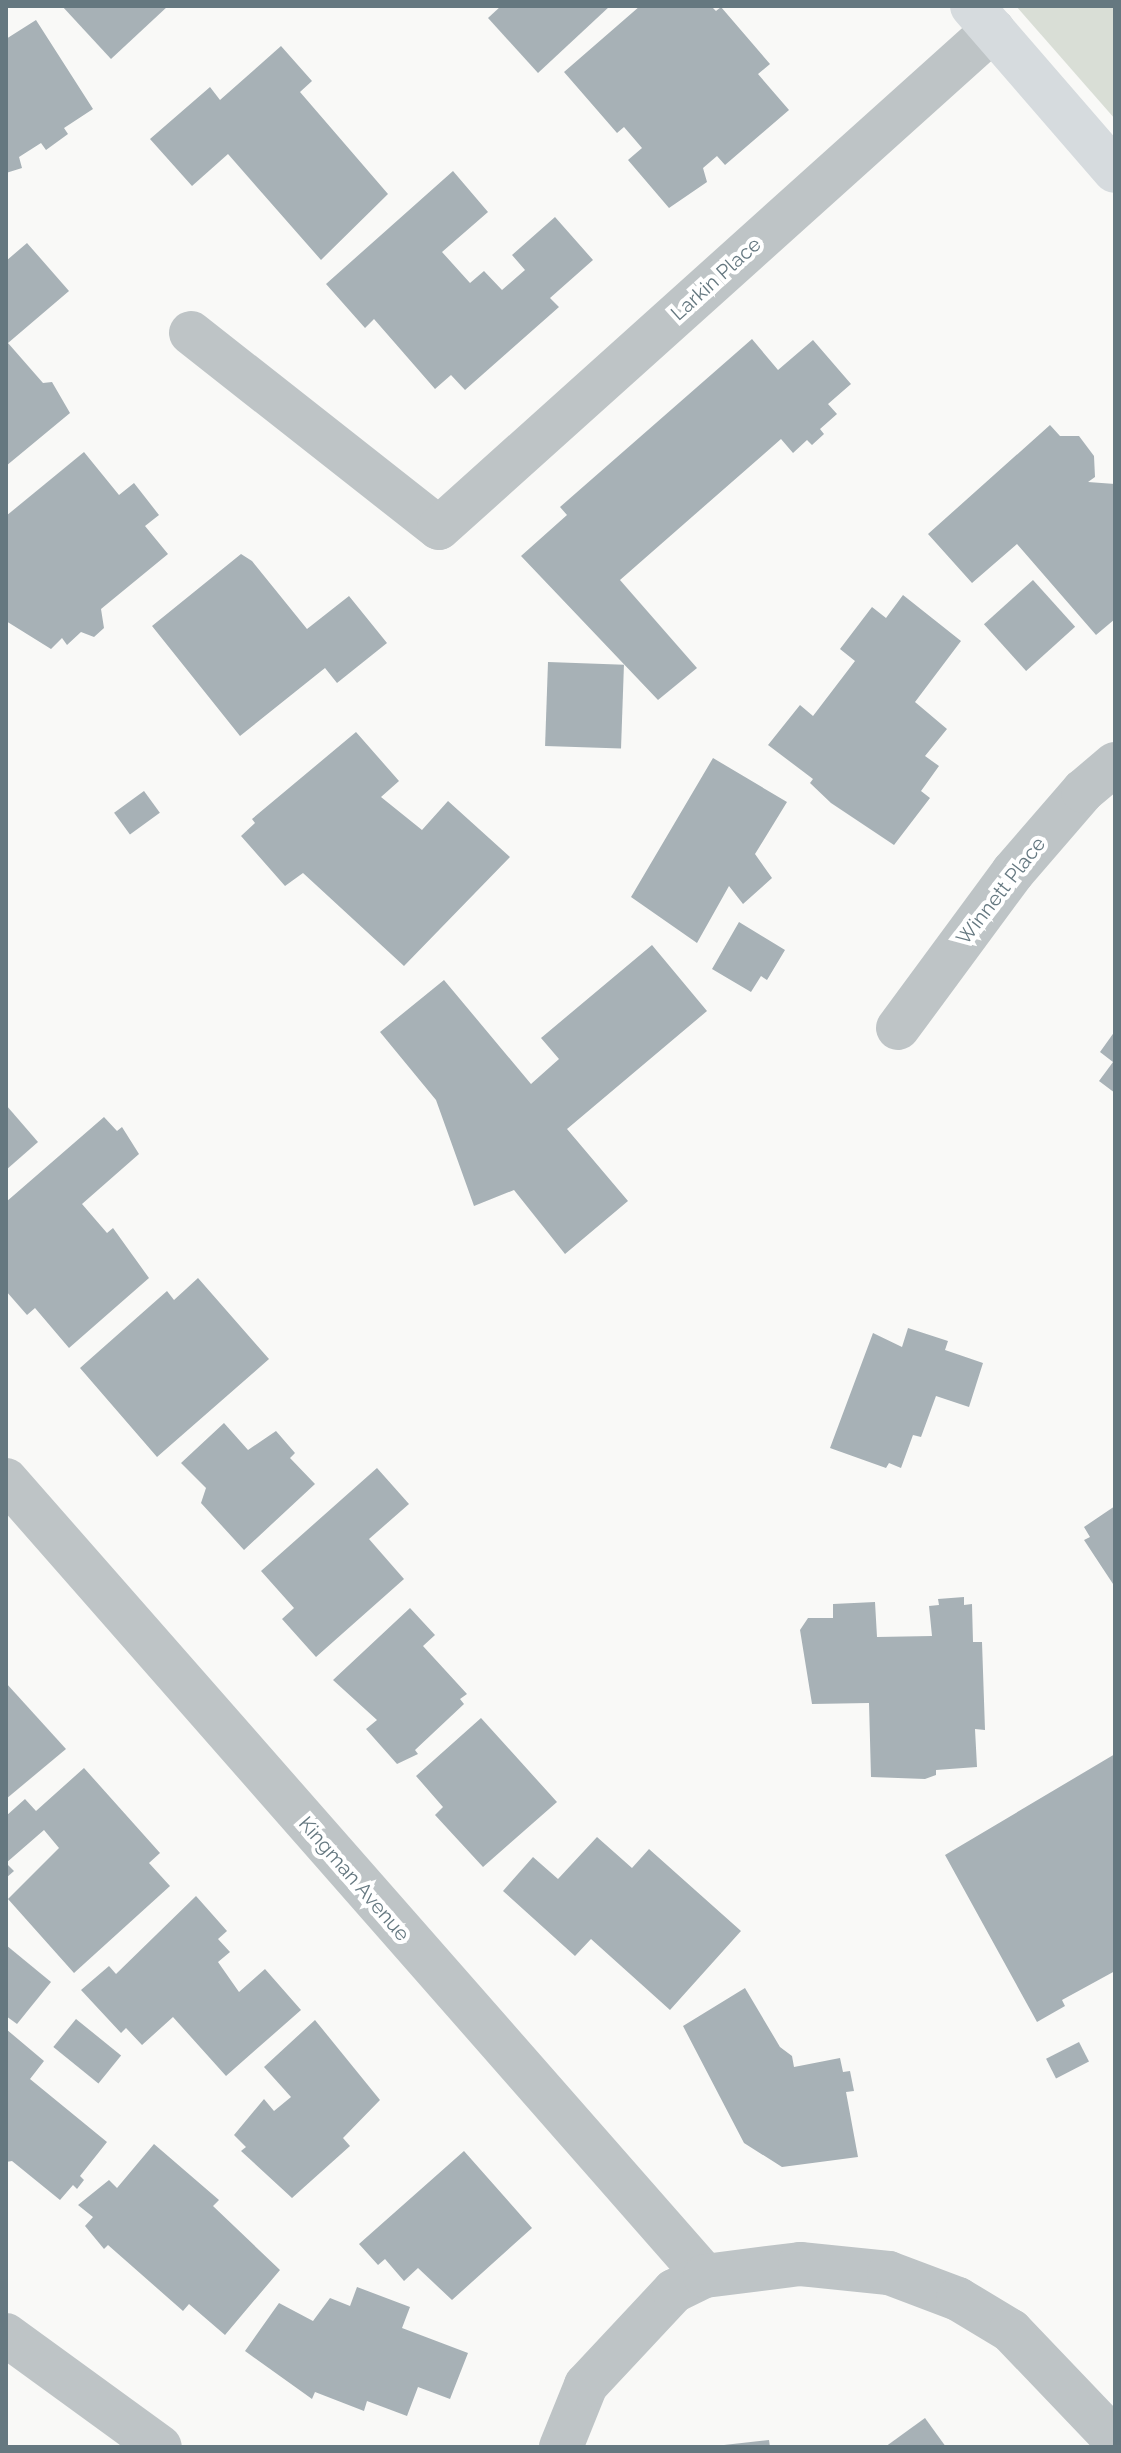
<!DOCTYPE html>
<html>
<head>
<meta charset="utf-8">
<style>
	body { margin:0 }
	#map { position:relative; width:1121px; height:2453px; overflow:hidden; background:#f9f9f7; font-family:Raleway,sans-serif }
	div>[style] { position:absolute }
	[style*='--x'] { left:calc(var(--x)*1px); top:calc(var(--y)*1px); width:calc(var(--w)*1px); rotate:calc(var(--a)*1deg) }
	.green>* { inset:0; background:#d9ded6 }
	.building>* { inset:0; background:#a7b1b6; transform-origin:0 0 }
	.minor>* { height:44px; margin:-22px; padding:0 22px; transform-origin:22px; border-radius:22px; background:#bec4c6 }
	.tertiary>* { height:44px; margin:-22px; padding:0 22px; transform-origin:22px; border-radius:22px; background:#bec4c6 }
	.secondary>* { height:44px; margin:-22px; padding:0 22px; transform-origin:22px; border-radius:22px; background:#d6dbde }
	span { translate:-50% -50%; white-space:nowrap; text-align:center; line-height:1.15; -webkit-text-stroke:8px #fff; paint-order:stroke }
	.street-label { font-size:20px; color:#657880 }
	.frame { position:absolute; inset:0; border:8px solid #657880; pointer-events:none }
</style>
</head>
<body>
<div id="map">
	<div class="green">
		<i style="clip-path:polygon(1016px 6px,1115px 6px,1115px 119px)"></i>
	</div>
	<div class="building">
		<i style="clip-path:polygon(62px 6px,168px 6px,111px 59px)"></i>
		<i style="clip-path:polygon(501px 6px,610px 6px,538px 73px,488px 18px)"></i>
		<i style="clip-path:polygon(640px 6px,711px 6px,716px 11px,721px 7px,770px 64px,758px 74px,789px 110px,725px 165px,717px 156px,703px 168px,707px 182px,669px 208px,628px 160px,642px 148px,624px 127px,617px 133px,564px 72px)"></i>
		<i style="clip-path:polygon(36px 20px,93px 109px,64px 128px,68px 134px,46px 150px,41px 143px,19px 157px,22px 168px,6px 173px,6px 39px)"></i>
		<i style="clip-path:polygon(281px 46px,312px 81px,300px 92px,388px 194px,321px 260px,228px 154px,192px 186px,150px 139px,210px 87px,220px 100px)"></i>
		<i style="clip-path:polygon(453px 171px,488px 212px,442px 252px,470px 283px,484px 271px,502px 290px,525px 270px,512px 255px,555px 217px,593px 260px,550px 298px,559px 307px,465px 390px,451px 375px,435px 389px,374px 319px,365px 328px,326px 284px)"></i>
		<i style="clip-path:polygon(27px 243px,69px 291px,8px 343px,43px 383px,52px 382px,70px 413px,6px 466px,6px 261px)"></i>
		<i style="clip-path:polygon(752px 339px,778px 370px,813px 340px,851px 384px,828px 404px,837px 414px,820px 429px,824px 434px,812px 445px,807px 440px,793px 453px,781px 439px,620px 580px,697px 668px,658px 700px,521px 556px,567px 515px,560px 507px)"></i>
		<i style="clip-path:polygon(1050px 425px,1060px 436px,1079px 436px,1094px 456px,1095px 477px,1088px 482px,1115px 484px,1115px 619px,1096px 635px,1017px 544px,972px 583px,928px 534px)"></i>
		<i style="clip-path:polygon(84px 452px,119px 495px,134px 483px,159px 515px,145px 526px,168px 554px,101px 609px,104px 628px,94px 637px,81px 632px,67px 645px,62px 638px,51px 649px,6px 621px,6px 516px)"></i>
		<i style="clip-path:polygon(241px 554px,252px 561px,307px 629px,349px 596px,387px 643px,337px 683px,325px 668px,240px 736px,152px 626px)"></i>
		<i style="left:1033px;top:580px;width:63px;height:66px;rotate:48deg"></i>
		<i style="clip-path:polygon(903px 595px,961px 641px,915px 702px,947px 729px,925px 756px,939px 766px,921px 791px,930px 798px,894px 845px,831px 803px,810px 783px,813px 779px,768px 745px,800px 705px,813px 716px,855px 661px,840px 649px,872px 607px,886px 618px)"></i>
		<i style="left:548px;top:662px;width:76px;height:84px;rotate:2deg"></i>
		<i style="clip-path:polygon(356px 732px,399px 781px,381px 797px,422px 830px,448px 801px,510px 857px,404px 966px,303px 873px,285px 886px,241px 836px,255px 823px,252px 819px)"></i>
		<i style="clip-path:polygon(713px 758px,787px 802px,755px 854px,772px 878px,743px 904px,729px 886px,697px 943px,631px 897px)"></i>
		<i style="left:144px;top:791px;width:27px;height:37px;rotate:54deg"></i>
		<i style="clip-path:polygon(739px 922px,785px 950px,767px 980px,761px 976px,751px 992px,712px 969px)"></i>
		<i style="clip-path:polygon(652px 945px,707px 1011px,567px 1129px,628px 1201px,565px 1254px,514px 1190px,474px 1206px,436px 1100px,380px 1032px,444px 980px,531px 1084px,559px 1059px,541px 1038px)"></i>
		<i style="clip-path:polygon(1115px 1031px,1115px 1093px,1099px 1081px,1113px 1062px,1100px 1052px)"></i>
		<i style="clip-path:polygon(6px 1105px,38px 1142px,6px 1170px)"></i>
		<i style="clip-path:polygon(104px 1117px,117px 1131px,122px 1127px,139px 1154px,82px 1204px,107px 1233px,113px 1228px,149px 1278px,69px 1348px,35px 1308px,27px 1315px,6px 1291px,6px 1202px)"></i>
		<i style="clip-path:polygon(198px 1278px,269px 1359px,157px 1457px,80px 1368px,167px 1291px,174px 1300px)"></i>
		<i style="clip-path:polygon(908px 1328px,948px 1341px,945px 1350px,983px 1363px,969px 1407px,936px 1396px,921px 1437px,913px 1435px,901px 1468px,889px 1463px,886px 1468px,830px 1448px,873px 1333px,902px 1347px)"></i>
		<i style="clip-path:polygon(224px 1423px,248px 1450px,276px 1431px,295px 1453px,290px 1458px,315px 1484px,244px 1550px,201px 1503px,206px 1488px,181px 1463px)"></i>
		<i style="clip-path:polygon(377px 1468px,409px 1504px,369px 1539px,404px 1579px,316px 1657px,282px 1619px,294px 1608px,261px 1571px)"></i>
		<i style="clip-path:polygon(1115px 1506px,1115px 1587px,1084px 1540px,1090px 1537px,1084px 1527px)"></i>
		<i style="clip-path:polygon(964px 1597px,964px 1605px,972px 1604px,973px 1642px,982px 1642px,985px 1730px,975px 1729px,977px 1767px,936px 1770px,936px 1775px,925px 1779px,871px 1777px,869px 1703px,812px 1704px,800px 1630px,808px 1618px,833px 1618px,833px 1604px,875px 1602px,877px 1637px,932px 1636px,929px 1606px,939px 1605px,938px 1599px)"></i>
		<i style="clip-path:polygon(410px 1608px,435px 1635px,423px 1646px,467px 1694px,460px 1699px,464px 1704px,415px 1750px,418px 1754px,397px 1764px,366px 1729px,377px 1720px,333px 1680px)"></i>
		<i style="clip-path:polygon(6px 1683px,66px 1749px,6px 1799px)"></i>
		<i style="clip-path:polygon(481px 1718px,557px 1802px,483px 1867px,435px 1815px,443px 1807px,416px 1776px)"></i>
		<i style="clip-path:polygon(1115px 1754px,1115px 1971px,1062px 2000px,1065px 2006px,1037px 2022px,945px 1855px)"></i>
		<i style="clip-path:polygon(84px 1768px,160px 1853px,149px 1863px,170px 1886px,74px 1973px,8px 1899px,59px 1848px,44px 1830px,6px 1863px,14px 1871px,6px 1878px,6px 1816px,25px 1799px,36px 1811px)"></i>
		<i style="clip-path:polygon(597px 1837px,632px 1868px,649px 1849px,741px 1931px,670px 2010px,591px 1939px,575px 1956px,503px 1891px,533px 1857px,558px 1879px)"></i>
		<i style="clip-path:polygon(196px 1896px,227px 1931px,218px 1939px,230px 1952px,218px 1962px,239px 1992px,265px 1969px,301px 2010px,226px 2076px,173px 2017px,142px 2045px,126px 2028px,121px 2033px,81px 1990px,109px 1966px,116px 1974px)"></i>
		<i style="clip-path:polygon(6px 1945px,51px 1982px,17px 2024px,6px 2016px)"></i>
		<i style="clip-path:polygon(745px 1988px,780px 2047px,792px 2056px,794px 2067px,840px 2058px,843px 2072px,850px 2071px,854px 2091px,846px 2092px,858px 2157px,782px 2167px,744px 2143px,683px 2026px)"></i>
		<i style="left:76px;top:2019px;width:58px;height:36px;rotate:39deg"></i>
		<i style="clip-path:polygon(315px 2020px,380px 2100px,343px 2138px,350px 2146px,292px 2198px,241px 2151px,246px 2147px,234px 2135px,264px 2099px,274px 2111px,291px 2097px,264px 2067px)"></i>
		<i style="clip-path:polygon(6px 2029px,44px 2061px,30px 2079px,107px 2142px,80px 2176px,84px 2180px,77px 2189px,73px 2185px,60px 2200px,12px 2161px,6px 2162px)"></i>
		<i style="left:1079px;top:2042px;width:22px;height:37px;rotate:63deg"></i>
		<i style="clip-path:polygon(154px 2144px,219px 2200px,213px 2206px,280px 2270px,225px 2335px,189px 2304px,183px 2311px,108px 2245px,104px 2249px,85px 2226px,93px 2217px,78px 2205px,109px 2180px,117px 2188px)"></i>
		<i style="clip-path:polygon(464px 2151px,532px 2228px,452px 2300px,418px 2268px,404px 2281px,385px 2259px,378px 2265px,359px 2244px)"></i>
		<i style="clip-path:polygon(357px 2287px,410px 2307px,402px 2328px,468px 2353px,450px 2399px,418px 2387px,407px 2416px,367px 2401px,364px 2411px,315px 2392px,312px 2399px,245px 2351px,279px 2303px,313px 2321px,330px 2298px,350px 2306px)"></i>
		<i style="clip-path:polygon(925px 2418px,946px 2447px,885px 2447px)"></i>
		<i style="clip-path:polygon(769px 2440px,770px 2447px,724px 2447px,724px 2445px)"></i>
	</div>
	<div class="minor">
		<i style="--x:191;--y:333;--w:315;--a:38.2"></i>
		<i style="--x:439;--y:528;--w:745;--a:-41.95"></i>
		<i style="--x:898;--y:1028;--w:194;--a:-53.6"></i>
		<i style="--x:1013;--y:872;--w:107;--a:-49.2"></i>
		<i style="--x:1083;--y:791;--w:42;--a:-40.2"></i>
		<i style="--x:6;--y:1480;--w:1059;--a:48.71"></i>
		<i style="--x:6;--y:2335;--w:190;--a:36"></i>
	</div>
	<div class="tertiary">
		<i style="--x:561;--y:2447;--w:67;--a:-68"></i>
		<i style="--x:586;--y:2385;--w:129;--a:-46.9"></i>
		<i style="--x:674;--y:2291;--w:34;--a:-26"></i>
		<i style="--x:705;--y:2276;--w:96;--a:-7.2"></i>
		<i style="--x:800;--y:2264;--w:89;--a:5.8"></i>
		<i style="--x:889;--y:2273;--w:74;--a:20.6"></i>
		<i style="--x:958;--y:2299;--w:62;--a:31.1"></i>
		<i style="--x:1011;--y:2331;--w:151;--a:46.3"></i>
	</div>
	<div class="secondary">
		<i style="--x:972;--y:6;--w:218;--a:49.1"></i>
	</div>
	<div class="street-label">
		<span style="left:716px;top:279px;rotate:-42deg">Larkin Place</span>
		<span style="left:1001px;top:891px;rotate:-52deg">Winnett Place</span>
		<span style="left:354px;top:1879px;rotate:49deg">Kingman Avenue</span>
	</div>
	<div class="frame"></div>
</div>
</body>
</html>
